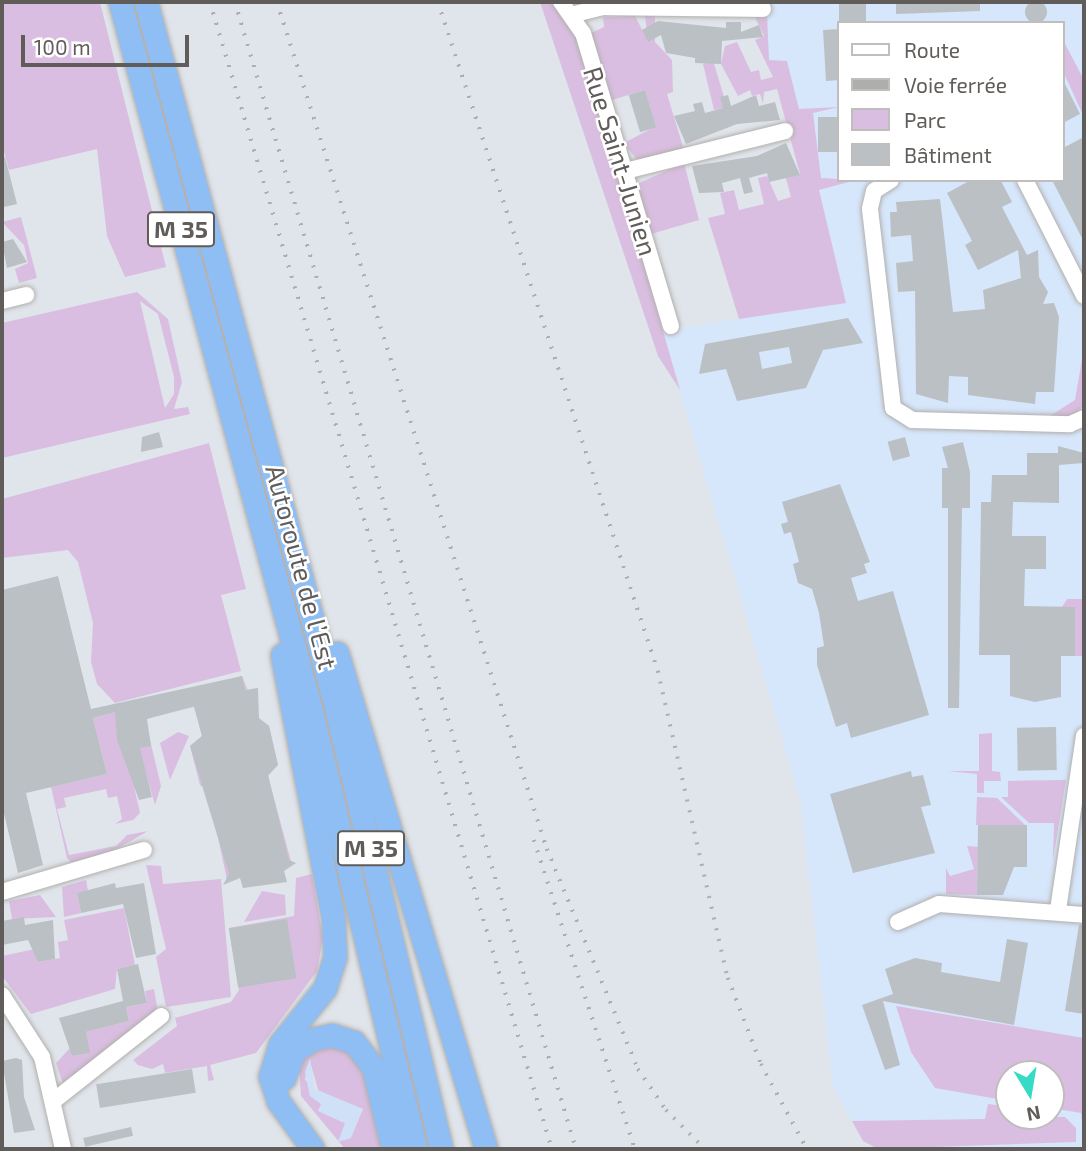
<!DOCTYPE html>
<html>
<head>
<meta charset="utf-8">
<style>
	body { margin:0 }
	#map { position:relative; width:1086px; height:1151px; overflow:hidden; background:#e0e5eb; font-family:"Exo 2",sans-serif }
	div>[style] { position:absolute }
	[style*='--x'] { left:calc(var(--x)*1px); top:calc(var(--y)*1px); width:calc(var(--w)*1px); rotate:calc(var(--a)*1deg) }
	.commercial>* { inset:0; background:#d6e6fb }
	.green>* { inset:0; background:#dabee1 }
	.sand>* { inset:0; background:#d0e1f7 }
	.building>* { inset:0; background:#bbc0c4; transform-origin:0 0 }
	.round { border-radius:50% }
	.roads { filter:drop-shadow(0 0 2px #b2afac) drop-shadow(0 0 2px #b2afac) }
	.minor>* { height:16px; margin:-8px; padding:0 8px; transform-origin:8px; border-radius:8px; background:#fff }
	.highway>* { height:23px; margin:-11.5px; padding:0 11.5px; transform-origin:11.5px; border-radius:11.5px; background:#8ebef4 }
	.rail>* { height:3.5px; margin-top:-1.75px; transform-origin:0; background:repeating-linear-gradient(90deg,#aeaead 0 2px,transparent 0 11px) }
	span { translate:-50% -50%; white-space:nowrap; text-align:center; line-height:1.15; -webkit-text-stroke:5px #fff; paint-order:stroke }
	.shield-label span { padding:2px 5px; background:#fff; border:2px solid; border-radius:5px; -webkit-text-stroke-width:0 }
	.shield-label { font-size:24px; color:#605c59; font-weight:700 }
	.street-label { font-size:26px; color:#605c59 }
	.frame { position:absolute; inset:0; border:4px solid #605c59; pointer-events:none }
	.legend { position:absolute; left:837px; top:21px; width:228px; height:161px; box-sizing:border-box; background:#fff; border:2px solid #bfbebd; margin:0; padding:9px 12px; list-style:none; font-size:21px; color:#605c59 }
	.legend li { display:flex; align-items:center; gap:14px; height:35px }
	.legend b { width:35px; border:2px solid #bfbebd }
	.north { position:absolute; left:995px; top:1060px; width:70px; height:70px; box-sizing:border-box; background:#fff; border:2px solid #bfbebd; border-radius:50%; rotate:169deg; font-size:19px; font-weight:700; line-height:28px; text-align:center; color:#605c59 }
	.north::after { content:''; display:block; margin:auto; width:24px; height:32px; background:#36dbc5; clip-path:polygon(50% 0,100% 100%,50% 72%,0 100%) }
	.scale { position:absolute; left:21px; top:35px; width:168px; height:32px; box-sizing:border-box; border:4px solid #605c59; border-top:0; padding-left:9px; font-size:21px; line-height:24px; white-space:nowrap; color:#605c59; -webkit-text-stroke:5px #fff; paint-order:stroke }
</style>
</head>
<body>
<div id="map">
	<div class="commercial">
		<i style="clip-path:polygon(evenodd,765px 2px,1084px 2px,1084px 1149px,878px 1149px,863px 1141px,833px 1086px,800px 799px,662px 331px,845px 302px,787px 61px,769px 60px,765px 2px,839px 23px,1063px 23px,1063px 180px,839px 180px,839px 23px,765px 2px,1009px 1074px,1051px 1074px,1051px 1116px,1009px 1116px,1009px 1074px)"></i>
	</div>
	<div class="green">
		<i style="clip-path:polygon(2px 2px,100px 2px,166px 267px,125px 277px,107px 236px,97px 149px,9px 170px,2px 144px)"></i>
		<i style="clip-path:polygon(540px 2px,552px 2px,579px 40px,680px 390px,658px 356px)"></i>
		<i style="clip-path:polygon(767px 14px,769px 60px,787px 61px,799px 109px,839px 107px,813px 113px,821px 178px,856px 180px,819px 190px,846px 303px,739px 319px,708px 218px,725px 214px,720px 193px,734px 190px,739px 210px,764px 204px,758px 178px,767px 176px,778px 201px,791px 197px,784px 171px,800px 174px,777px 89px,764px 92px,763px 104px,760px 94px,752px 96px,750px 90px,738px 96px,721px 64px,725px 46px,737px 42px,751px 72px,759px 70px,761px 80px,773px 77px,755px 40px,764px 36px,754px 15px)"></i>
		<i style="clip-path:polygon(635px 16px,648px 41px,645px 16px,655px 16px,655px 42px,672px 60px,673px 92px,667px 94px,684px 150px,637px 160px,624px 143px,656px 126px,645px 90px,612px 100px,591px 33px,604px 27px,603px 17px)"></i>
		<i style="clip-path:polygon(1063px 40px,1084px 80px,1084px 117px,1063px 71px)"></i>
		<i style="clip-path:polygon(713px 60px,724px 97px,723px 108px,714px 110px,703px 64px)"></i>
		<i style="clip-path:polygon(684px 163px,699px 220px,651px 234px,637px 184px)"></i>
		<i style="clip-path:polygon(21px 217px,37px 278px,19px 283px,15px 269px,28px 263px,24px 245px,2px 222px)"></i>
		<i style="clip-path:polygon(evenodd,137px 292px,168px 319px,182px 382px,174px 409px,188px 407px,190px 414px,2px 458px,2px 323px,137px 292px,140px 301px,158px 314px,174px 377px,174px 394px,165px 408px,140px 301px)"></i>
		<i style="clip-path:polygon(1084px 348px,1084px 405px,1071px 419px,1048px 417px,1075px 400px)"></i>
		<i style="clip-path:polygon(209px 443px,246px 589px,221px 595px,241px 671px,115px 703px,97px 684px,91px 662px,93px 623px,78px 562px,68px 550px,2px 558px,2px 499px)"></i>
		<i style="clip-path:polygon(1067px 599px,1084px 599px,1084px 656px,1075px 656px,1075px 607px,1062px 607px)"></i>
		<i style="clip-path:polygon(242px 676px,260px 721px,269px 726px,278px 765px,268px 776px,292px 865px,285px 866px,283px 878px,243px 888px,240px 876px,227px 880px,208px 791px,200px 785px,190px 746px,202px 736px,194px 707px,145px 719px,161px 786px,155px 805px,141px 756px,130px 768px,140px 813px,133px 820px,115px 824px,122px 819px,117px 796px,108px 798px,106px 789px,64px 798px,66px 807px,57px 809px,69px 855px,116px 846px,127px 835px,148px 831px,110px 853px,71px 862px,67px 858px,51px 787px,107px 774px,93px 718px)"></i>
		<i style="clip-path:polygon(178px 732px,189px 736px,170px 780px,160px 743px)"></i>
		<i style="clip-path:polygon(992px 733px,992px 771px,1000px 772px,1001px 781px,984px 781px,984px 793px,977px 793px,977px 774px,948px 771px,979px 771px,979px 734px)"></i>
		<i style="clip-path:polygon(1066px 780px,1053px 860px,1054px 823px,1029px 823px,1001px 797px,1008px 797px,1008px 781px)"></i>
		<i style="clip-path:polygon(977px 797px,997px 798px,1025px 825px,976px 825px)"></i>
		<i style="clip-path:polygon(967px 846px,978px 847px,977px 895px,946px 894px,946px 868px,950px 876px,974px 869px)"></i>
		<i style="clip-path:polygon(146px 865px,161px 866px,163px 884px,221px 879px,231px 997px,166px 1007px,156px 957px,166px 949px)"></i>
		<i style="clip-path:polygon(312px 874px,323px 938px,317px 971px,256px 1053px,210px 1065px,214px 1080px,208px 1081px,207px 1066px,165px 1073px,163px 1064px,152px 1069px,138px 1065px,133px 1060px,177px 1026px,175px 1018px,231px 1002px,239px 990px,229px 928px,294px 916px,296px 878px)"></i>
		<i style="clip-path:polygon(86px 880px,88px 891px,77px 893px,81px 913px,64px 917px,62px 887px)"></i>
		<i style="clip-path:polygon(262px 891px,285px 895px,286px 915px,244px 922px)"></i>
		<i style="clip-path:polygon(40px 895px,56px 917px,12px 919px,9px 901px)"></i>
		<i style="clip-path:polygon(124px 908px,135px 965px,117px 969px,115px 989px,31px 1014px,2px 976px,2px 956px,35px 949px,38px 962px,60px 958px,58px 942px,68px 940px,64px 920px)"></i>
		<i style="clip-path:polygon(154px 989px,158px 1012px,64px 1087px,56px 1063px,70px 1048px,72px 1056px,89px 1053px,86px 1032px,129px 1021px,126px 1007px,147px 1003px,145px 991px)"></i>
		<i style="clip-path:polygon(896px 1006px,1084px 1038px,1084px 1142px,1081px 1113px,1051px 1108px,1051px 1074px,1009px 1074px,1009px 1101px,935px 1088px,911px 1052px)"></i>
		<i style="clip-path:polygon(evenodd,346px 1046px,362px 1061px,384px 1149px,345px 1149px,301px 1096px,299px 1063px,314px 1048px,346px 1046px,310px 1062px,319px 1093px,363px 1109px,345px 1123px,319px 1111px,322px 1104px,305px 1079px,310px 1062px)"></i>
		<i style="clip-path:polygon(988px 1104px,1009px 1107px,1009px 1116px,1065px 1117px,1076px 1128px,1076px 1142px,878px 1149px,863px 1141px,852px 1121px,985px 1119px)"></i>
	</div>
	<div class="sand">
		<i style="clip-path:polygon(310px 1058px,315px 1089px,363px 1109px,351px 1138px,338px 1142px,345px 1123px,318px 1111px,321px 1104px,310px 1096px,305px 1072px)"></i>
	</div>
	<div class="building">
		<i class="round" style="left:1025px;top:1px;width:22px;height:22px"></i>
		<i style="left:839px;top:2px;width:27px;height:21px"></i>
		<i style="clip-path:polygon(896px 2px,980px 2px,980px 11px,896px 14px)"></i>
		<i style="clip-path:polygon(658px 21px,726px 28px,726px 22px,741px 22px,741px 32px,759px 25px,763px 37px,722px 41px,721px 64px,695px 63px,695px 58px,666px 53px,661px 35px,648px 42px,642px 30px)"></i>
		<i style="clip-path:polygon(839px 29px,839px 80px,826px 81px,823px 30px)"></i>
		<i style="clip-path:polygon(1063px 80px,1080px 114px,1063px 123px)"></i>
		<i style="left:645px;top:90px;width:39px;height:17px;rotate:73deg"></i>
		<i style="clip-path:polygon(728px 95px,731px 106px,756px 95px,759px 106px,775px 102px,780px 120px,737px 124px,686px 144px,674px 116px,695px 111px,693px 104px,702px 102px,705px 113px,723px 108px,720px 97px)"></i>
		<i style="left:818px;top:117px;width:21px;height:35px"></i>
		<i style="clip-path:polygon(1084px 137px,1084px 242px,1052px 180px,1063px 180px,1063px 148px)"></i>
		<i style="clip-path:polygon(786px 143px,800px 175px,769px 182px,767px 173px,749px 178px,753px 192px,744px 194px,740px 178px,722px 183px,724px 192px,699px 193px,692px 166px,757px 156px)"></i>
		<i style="clip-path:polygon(5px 157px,17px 204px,4px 207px,2px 158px)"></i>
		<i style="clip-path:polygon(971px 180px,1001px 181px,1012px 202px,1002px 207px,1027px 255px,1038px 250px,1039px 277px,1048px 292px,1043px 304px,1054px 303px,1059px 317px,1054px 392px,1036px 392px,1035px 404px,968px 395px,968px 377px,949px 376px,948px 403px,916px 394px,915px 291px,898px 292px,896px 263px,913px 261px,911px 235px,891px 237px,890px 212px,897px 212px,896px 202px,940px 199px,953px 312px,985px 309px,983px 290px,1021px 278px,1018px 250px,978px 270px,965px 245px,972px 241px,947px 193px)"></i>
		<i style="clip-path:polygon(13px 239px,27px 262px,7px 268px,2px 242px)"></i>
		<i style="clip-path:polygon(evenodd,848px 318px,863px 343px,823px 350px,806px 388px,737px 401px,726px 369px,699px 374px,705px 344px,848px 318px,789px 347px,792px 363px,762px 369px,759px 352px,789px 347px)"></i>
		<i style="clip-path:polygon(159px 432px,163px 447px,141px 452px,142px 437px)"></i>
		<i style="left:905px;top:437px;width:20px;height:18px;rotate:75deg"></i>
		<i style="clip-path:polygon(963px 442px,970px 472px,970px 508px,962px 508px,959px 708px,948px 708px,948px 508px,942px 508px,942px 468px,948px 468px,942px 447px)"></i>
		<i style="clip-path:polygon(1058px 446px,1084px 453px,1084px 463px,1059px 465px,1059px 503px,1013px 502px,1012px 536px,1046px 536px,1046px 569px,1025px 569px,1024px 606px,1075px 607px,1075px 656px,1061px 656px,1061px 697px,1035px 702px,1010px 696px,1010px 655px,979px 655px,981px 502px,991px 502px,992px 475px,1027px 475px,1027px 453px,1058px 453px)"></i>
		<i style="clip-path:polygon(840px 484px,870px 562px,864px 564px,867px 573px,851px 578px,858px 601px,893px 591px,929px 715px,851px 738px,847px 723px,836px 727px,817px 665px,817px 648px,824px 646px,819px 613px,812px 589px,798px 583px,793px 564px,799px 562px,791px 532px,784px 534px,781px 524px,788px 522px,782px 502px)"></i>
		<i style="clip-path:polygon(58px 576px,91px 709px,242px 676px,245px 690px,258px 688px,259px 718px,269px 726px,278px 765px,268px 775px,289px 860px,296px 863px,284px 871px,287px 882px,243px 888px,240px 878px,223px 885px,229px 874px,190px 746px,202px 736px,194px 706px,147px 719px,151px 746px,140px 748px,152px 797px,139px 800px,117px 740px,115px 712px,93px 718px,107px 774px,26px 793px,43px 865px,18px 873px,2px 805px,2px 590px)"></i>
		<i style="left:1056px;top:727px;width:43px;height:39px;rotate:89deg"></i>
		<i style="clip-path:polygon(911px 771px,912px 777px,923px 775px,931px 805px,921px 807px,935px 853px,853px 873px,830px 794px)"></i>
		<i style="clip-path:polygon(978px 825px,1027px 825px,1027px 867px,1014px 867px,1003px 895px,977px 895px)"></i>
		<i style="clip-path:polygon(115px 883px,116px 888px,144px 883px,156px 954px,136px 958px,123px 904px,81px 913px,77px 893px)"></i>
		<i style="clip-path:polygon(24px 917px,25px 925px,53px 920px,55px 959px,38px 962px,28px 940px,2px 945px,2px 921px)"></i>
		<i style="left:287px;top:919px;width:60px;height:59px;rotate:81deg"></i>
		<i style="clip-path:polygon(1079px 925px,1084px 925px,1084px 1014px,1065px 1011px)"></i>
		<i style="clip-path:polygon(1007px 939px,1028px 943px,1014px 1025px,883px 1001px,900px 1065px,885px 1070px,862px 1005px,893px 994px,885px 969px,915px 958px,942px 963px,941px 972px,1000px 982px)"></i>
		<i style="clip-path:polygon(138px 964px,147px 1003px,126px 1007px,129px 1021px,86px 1032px,90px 1053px,72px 1056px,59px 1018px,123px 1001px,117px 969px)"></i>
		<i style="clip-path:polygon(16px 1058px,22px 1060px,24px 1097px,35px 1130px,14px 1133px,2px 1061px)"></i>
		<i style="left:192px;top:1069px;width:24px;height:97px;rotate:81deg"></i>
		<i style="left:131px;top:1127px;width:9px;height:49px;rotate:77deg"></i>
	</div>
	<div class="roads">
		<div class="minor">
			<i style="--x:561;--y:2;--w:38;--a:55"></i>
			<i style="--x:583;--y:33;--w:306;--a:73.3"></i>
			<i style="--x:571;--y:15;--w:32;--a:-14"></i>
			<i style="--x:602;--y:7;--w:161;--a:0.7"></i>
			<i style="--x:625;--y:171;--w:165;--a:-14"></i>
			<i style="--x:891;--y:180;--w:20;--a:147"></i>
			<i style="--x:874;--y:191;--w:18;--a:103"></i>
			<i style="--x:870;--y:209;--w:200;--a:83.4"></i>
			<i style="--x:893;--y:408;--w:22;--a:32"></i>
			<i style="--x:912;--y:420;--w:158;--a:1.5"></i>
			<i style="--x:1070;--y:424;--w:15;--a:-23"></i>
			<i style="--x:1025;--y:180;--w:130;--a:63"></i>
			<i style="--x:2;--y:301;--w:25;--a:-14"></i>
			<i style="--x:2;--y:892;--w:148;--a:-16.5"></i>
			<i style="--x:1058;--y:910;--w:176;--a:-81.5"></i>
			<i style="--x:898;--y:922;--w:45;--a:-23.7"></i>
			<i style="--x:939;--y:904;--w:145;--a:4.3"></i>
			<i style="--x:2;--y:995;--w:74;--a:57.2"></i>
			<i style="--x:42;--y:1057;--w:94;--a:77.1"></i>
			<i style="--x:56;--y:1099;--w:134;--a:-38.3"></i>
		</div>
		<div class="highway">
			<i style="--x:120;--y:2;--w:734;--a:74.92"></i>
			<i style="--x:311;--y:711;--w:450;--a:76.6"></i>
			<i style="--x:146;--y:2;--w:730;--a:74.92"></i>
			<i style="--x:336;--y:707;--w:454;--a:76.6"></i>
			<i style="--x:337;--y:653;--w:518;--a:73.28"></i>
			<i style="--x:282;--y:655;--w:267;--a:79"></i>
			<i style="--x:333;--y:917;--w:40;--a:87.1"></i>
			<i style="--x:335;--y:957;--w:33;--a:108"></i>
			<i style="--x:325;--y:988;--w:72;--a:128.8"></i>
			<i style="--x:280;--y:1044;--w:34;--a:107"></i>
			<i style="--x:270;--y:1076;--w:26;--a:72"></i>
			<i style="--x:278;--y:1101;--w:59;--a:53.9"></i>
			<i style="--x:284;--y:1078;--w:29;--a:-70"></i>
			<i style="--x:294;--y:1051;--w:22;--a:-32"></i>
			<i style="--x:313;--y:1039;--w:19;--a:-12"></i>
			<i style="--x:332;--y:1035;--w:23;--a:18"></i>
			<i style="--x:354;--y:1042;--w:31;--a:53"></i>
			<i style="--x:373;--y:1067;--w:84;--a:76.3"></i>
		</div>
	</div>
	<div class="rail">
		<i style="--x:210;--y:2;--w:1197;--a:73.4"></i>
		<i style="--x:235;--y:2;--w:1197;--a:73.44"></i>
		<i style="--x:277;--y:2;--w:889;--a:72.32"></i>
		<i style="--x:547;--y:849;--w:238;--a:67.5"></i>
		<i style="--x:638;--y:1069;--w:50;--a:55.7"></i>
		<i style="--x:666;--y:1110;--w:55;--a:45"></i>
		<i style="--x:438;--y:2;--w:704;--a:71.8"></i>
		<i style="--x:658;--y:671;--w:315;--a:77.2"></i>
		<i style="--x:728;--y:978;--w:92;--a:69"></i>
		<i style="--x:761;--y:1064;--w:97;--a:61.6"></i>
		<i style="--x:534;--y:840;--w:325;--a:71.9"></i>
	</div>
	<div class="shield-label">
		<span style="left:181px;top:229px">M 35</span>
		<span style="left:371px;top:848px">M 35</span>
	</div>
	<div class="street-label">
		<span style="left:621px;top:161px;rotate:73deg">Rue Saint-Junien</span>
		<span style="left:302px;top:567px;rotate:75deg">Autoroute de l’Est</span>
	</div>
	<div class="frame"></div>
	<ul class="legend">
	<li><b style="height:9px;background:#fff"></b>Route</li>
	<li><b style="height:9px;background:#aeaead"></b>Voie ferrée</li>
	<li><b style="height:19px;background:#dabee1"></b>Parc</li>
	<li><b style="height:19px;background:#bbc0c4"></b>Bâtiment</li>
	</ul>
	<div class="north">N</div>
	<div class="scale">100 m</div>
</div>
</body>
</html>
